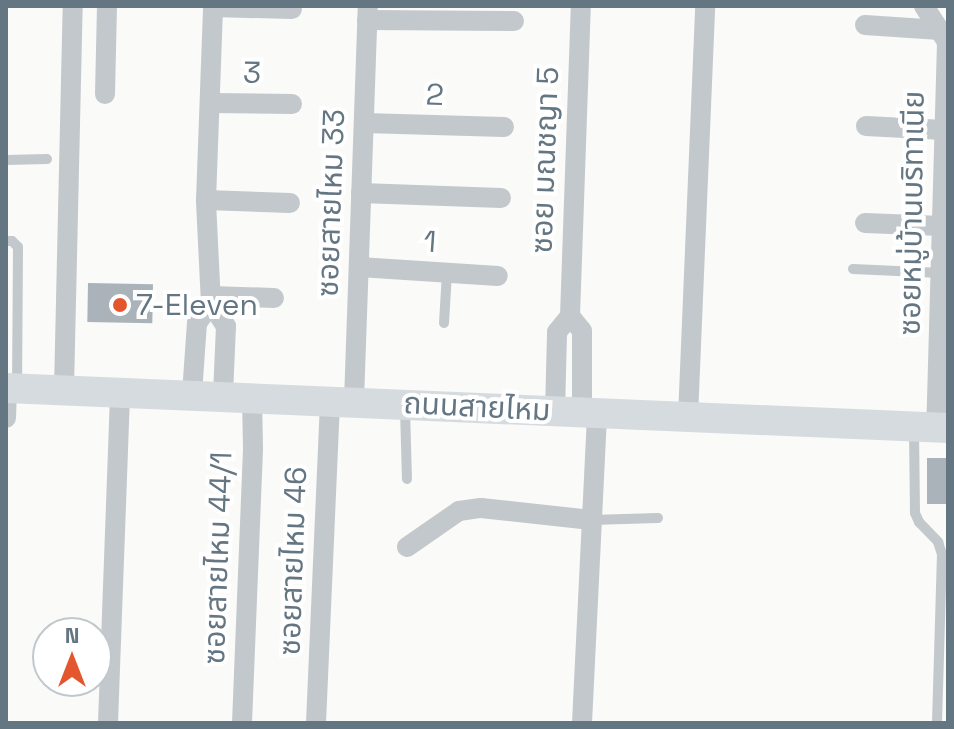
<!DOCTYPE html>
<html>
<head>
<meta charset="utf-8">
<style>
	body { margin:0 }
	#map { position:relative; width:954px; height:729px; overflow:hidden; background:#fafaf8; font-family:"Space Grotesk","Noto Sans Thai",sans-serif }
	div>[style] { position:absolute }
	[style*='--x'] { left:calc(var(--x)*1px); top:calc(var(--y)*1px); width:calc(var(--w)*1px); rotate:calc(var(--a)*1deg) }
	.building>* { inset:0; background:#aab3b9; transform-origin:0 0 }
	.service>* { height:10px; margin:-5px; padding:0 5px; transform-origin:5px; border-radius:5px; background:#c3c8cc }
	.minor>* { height:20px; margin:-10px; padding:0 10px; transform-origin:10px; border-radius:10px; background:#c3c8cc }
	.secondary>* { height:30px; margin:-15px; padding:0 15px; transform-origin:15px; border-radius:15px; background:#d6dbdf }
	.dots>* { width:22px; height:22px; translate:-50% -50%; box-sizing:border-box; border:4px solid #fff; border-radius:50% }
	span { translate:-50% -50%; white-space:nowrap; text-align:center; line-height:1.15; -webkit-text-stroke:8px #fff; paint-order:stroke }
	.street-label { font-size:30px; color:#657683 }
	.poi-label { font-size:30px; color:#657683 }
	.left { translate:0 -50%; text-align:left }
	.frame { position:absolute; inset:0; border:8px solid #657683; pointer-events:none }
	.north { position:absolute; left:32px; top:617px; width:80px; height:80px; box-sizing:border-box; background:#fff; border:2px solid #c1c8cd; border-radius:50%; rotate:0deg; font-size:22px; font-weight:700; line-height:32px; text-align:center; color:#657683 }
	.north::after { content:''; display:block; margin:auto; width:28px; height:36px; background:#e4572e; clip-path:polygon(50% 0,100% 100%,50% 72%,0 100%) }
</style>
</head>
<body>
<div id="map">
	<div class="building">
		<i style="left:88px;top:283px;width:65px;height:39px;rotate:1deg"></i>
		<i style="left:927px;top:458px;width:21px;height:46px"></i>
	</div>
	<div class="service">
		<i style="--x:6;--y:160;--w:41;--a:-1.4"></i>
		<i style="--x:6;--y:241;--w:6;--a:0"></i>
		<i style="--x:12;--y:241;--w:8;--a:45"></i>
		<i style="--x:18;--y:247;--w:139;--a:90.4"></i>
		<i style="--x:853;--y:269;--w:88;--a:2.6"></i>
		<i style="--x:444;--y:323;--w:50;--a:-86.6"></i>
		<i style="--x:405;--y:409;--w:70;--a:88.4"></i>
		<i style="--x:914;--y:431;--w:82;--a:89.3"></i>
		<i style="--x:915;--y:513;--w:10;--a:66"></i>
		<i style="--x:919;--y:522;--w:28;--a:46"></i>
		<i style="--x:938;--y:542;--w:13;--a:72"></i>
		<i style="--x:942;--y:554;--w:169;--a:91.7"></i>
		<i style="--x:591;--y:520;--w:67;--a:-1.7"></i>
	</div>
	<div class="minor">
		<i style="--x:924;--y:6;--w:43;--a:57.4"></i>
		<i style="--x:947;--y:42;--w:386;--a:91.6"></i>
		<i style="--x:213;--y:7;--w:79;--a:1.5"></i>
		<i style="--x:367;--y:20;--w:147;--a:0.4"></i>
		<i style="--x:865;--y:25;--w:75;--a:3.8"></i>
		<i style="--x:105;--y:94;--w:88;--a:-88.7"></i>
		<i style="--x:210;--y:103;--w:82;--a:0.7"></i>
		<i style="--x:364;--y:123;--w:140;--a:1.6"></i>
		<i style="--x:866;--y:126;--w:78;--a:2.9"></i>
		<i style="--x:361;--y:193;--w:140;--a:2"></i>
		<i style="--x:206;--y:200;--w:84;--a:2"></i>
		<i style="--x:865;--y:223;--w:77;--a:2.2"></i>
		<i style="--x:359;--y:267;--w:139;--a:3.7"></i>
		<i style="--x:211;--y:296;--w:63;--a:1.8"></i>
		<i style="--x:211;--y:304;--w:104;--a:-92.8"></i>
		<i style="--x:206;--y:200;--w:194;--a:-87.9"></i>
		<i style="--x:211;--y:304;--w:27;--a:56"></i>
		<i style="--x:226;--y:326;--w:69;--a:92.5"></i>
		<i style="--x:570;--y:316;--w:310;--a:-88"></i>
		<i style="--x:570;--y:316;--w:19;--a:51"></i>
		<i style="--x:582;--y:331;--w:81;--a:90"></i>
		<i style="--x:64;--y:389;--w:383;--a:-88.7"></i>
		<i style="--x:192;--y:394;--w:71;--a:-86"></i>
		<i style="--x:197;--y:323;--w:24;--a:-54"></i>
		<i style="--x:354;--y:401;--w:395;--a:-88"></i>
		<i style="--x:555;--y:411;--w:79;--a:-88.5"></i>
		<i style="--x:557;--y:332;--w:21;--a:-51"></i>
		<i style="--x:688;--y:417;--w:411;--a:-87.6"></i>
		<i style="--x:6;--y:418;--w:30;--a:-88"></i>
		<i style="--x:407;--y:547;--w:63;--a:-34.7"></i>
		<i style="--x:459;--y:511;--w:22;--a:-8"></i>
		<i style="--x:481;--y:508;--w:111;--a:6.2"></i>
		<i style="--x:108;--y:723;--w:332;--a:-87.9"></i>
		<i style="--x:242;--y:723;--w:274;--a:-87.7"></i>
		<i style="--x:253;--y:449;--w:53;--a:-91.1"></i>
		<i style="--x:316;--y:723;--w:322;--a:-87.5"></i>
		<i style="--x:582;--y:723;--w:310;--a:-87.2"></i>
	</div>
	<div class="secondary">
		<i style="--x:6;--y:388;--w:943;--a:2.43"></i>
	</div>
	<div class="dots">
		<i style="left:120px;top:305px;background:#e4572e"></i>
	</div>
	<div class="street-label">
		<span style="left:252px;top:73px;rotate:1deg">3</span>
		<span style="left:435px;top:95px;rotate:2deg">2</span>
		<span style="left:545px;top:160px;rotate:-88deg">ซอย มณชญา 5</span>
		<span style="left:331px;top:203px;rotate:-88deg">ซอยสายไหม 33</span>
		<span style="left:912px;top:213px;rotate:-89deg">ซอยหมู่บ้านบริทาเนีย</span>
		<span style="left:430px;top:242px;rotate:4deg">1</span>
		<span style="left:477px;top:407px;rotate:3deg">ถนนสายไหม</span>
		<span style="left:218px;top:558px;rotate:-88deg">ซอยสายไหม 44/1</span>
		<span style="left:293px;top:561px;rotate:-88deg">ซอยสายไหม 46</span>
	</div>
	<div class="poi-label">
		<span class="left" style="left:136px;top:305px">7-Eleven</span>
	</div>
	<div class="frame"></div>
	<div class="north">N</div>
</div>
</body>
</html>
